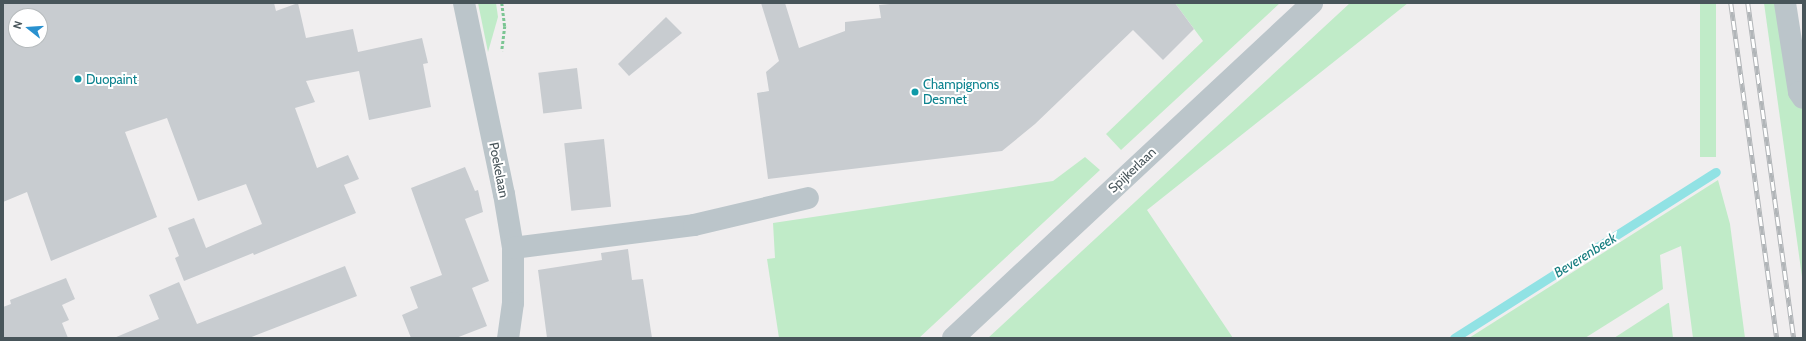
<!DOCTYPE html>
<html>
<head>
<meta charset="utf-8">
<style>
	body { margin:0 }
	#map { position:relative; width:1806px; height:341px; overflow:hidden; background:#f0eeef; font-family:Cabin,sans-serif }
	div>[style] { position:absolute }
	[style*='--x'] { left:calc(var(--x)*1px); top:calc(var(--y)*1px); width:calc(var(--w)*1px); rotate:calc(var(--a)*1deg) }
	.green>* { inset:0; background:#c0ebc8; transform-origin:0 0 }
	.stream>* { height:9px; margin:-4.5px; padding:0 4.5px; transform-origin:4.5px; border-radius:4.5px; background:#91e2e4 }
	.building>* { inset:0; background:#c8ccd0; transform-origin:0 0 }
	.path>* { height:2.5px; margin-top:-1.25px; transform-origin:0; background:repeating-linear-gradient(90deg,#7bc593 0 3px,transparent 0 5px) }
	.minor>* { height:22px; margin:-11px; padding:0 11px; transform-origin:11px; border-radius:11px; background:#bbc5ca }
	.rail>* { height:4.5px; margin-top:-2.25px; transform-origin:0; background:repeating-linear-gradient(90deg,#fff 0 9px,#b1b5b8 0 18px); box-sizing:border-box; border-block:1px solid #b1b5b8 }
	.dots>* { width:11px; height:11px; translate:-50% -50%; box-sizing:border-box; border:2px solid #fff; border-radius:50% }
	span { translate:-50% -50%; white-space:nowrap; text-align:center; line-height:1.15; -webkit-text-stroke:4px #fff; paint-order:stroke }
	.culture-label { font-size:13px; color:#0d838f }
	.left { translate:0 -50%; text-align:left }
	.street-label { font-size:13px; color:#48555a }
	.water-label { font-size:14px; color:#177e80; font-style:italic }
	.frame { position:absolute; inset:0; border:4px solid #48555a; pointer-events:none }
	.north { position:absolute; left:8px; top:8px; width:40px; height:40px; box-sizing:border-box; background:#fff; border:1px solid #b6bbbd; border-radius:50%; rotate:287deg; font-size:11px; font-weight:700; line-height:16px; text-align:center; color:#48555a }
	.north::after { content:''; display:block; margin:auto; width:14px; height:18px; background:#2991cf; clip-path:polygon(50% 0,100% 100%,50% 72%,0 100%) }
</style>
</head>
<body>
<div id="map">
	<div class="green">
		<i style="clip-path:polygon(478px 3px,496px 3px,498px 17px,488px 52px)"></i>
		<i style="clip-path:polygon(1175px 3px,1280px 3px,1121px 150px,1106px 134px,1203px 41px)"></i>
		<i style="clip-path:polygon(1350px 3px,1408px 3px,1147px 210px,1233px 338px,988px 338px)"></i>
		<i style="left:1700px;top:3px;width:16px;height:154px"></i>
		<i style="clip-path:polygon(1764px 3px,1776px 3px,1803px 107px,1803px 284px)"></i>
		<i style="clip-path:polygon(1085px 157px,1100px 170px,919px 338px,779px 338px,767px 259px,775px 258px,773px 223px,1053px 181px)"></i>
		<i style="clip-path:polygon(1718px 180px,1730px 224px,1745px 338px,1693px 338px,1681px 246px,1660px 255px,1663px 289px,1585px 338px,1469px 338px)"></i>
		<i style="clip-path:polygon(1669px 303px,1673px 338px,1614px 338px,1668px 303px)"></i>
	</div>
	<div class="stream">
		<i style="--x:1454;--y:338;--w:310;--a:-32.4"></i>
	</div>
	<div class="building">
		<i style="clip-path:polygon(evenodd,3px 3px,274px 3px,276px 11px,298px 3px,306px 38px,353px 29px,358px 52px,422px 38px,428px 63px,423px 64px,431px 107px,369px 120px,359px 71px,306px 81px,315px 102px,295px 108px,317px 168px,348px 155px,359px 179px,344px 185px,356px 213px,254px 255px,253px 253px,184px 281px,175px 258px,179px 256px,168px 228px,194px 218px,206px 248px,262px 224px,246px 184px,198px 201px,167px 118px,125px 132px,157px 217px,51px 261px,27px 192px,3px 202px,3px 3px,16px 16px,40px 16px,40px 40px,16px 40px,16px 16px)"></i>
		<i style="clip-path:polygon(761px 3px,785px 3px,799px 48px,845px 31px,845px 22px,881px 18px,879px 5px,900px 3px,1175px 3px,1194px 29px,1163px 60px,1133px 30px,1035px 124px,1002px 151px,768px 179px,757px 93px,769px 91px,766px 72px,779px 61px)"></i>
		<i style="clip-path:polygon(666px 17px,682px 33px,629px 76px,618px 64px)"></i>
		<i style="left:577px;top:68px;width:41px;height:39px;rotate:83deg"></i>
		<i style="left:604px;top:139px;width:68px;height:40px;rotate:84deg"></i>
		<i style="clip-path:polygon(465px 167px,475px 191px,478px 190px,483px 212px,465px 219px,489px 281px,472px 288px,487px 326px,456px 338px,411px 338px,402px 315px,418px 308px,410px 287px,442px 275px,411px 188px)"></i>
		<i style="clip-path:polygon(628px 249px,632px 280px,643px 279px,652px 338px,547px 338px,538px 270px,602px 260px,601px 253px)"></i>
		<i style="clip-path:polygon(345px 266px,357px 296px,249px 338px,114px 338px,159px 319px,149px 295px,179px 282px,197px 324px)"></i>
		<i style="clip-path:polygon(66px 278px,75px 299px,62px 305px,69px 320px,62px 323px,68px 338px,3px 338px,3px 307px,11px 304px,10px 300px)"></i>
	</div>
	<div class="path">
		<i style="--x:502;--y:3;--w:23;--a:83"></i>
		<i style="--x:505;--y:26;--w:25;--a:97"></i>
	</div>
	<div class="minor">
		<i style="--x:464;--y:3;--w:195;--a:78.2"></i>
		<i style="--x:504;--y:194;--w:55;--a:80.5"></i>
		<i style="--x:513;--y:248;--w:55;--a:90"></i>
		<i style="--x:513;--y:303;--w:35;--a:98"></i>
		<i style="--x:1785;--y:3;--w:90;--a:81.1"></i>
		<i style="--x:1799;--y:92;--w:7;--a:56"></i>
		<i style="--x:513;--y:248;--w:182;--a:-7.2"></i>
		<i style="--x:694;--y:225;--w:117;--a:-13.3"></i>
		<i style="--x:953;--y:338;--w:491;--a:-43"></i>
	</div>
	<div class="rail">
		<i style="--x:1731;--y:3;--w:338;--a:82.2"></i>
		<i style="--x:1748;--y:3;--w:338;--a:82.2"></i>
	</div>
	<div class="dots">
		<i style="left:78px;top:79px;background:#0f9aa8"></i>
		<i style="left:915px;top:92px;background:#0f9aa8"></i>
	</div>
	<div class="culture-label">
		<span class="left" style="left:86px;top:79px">Duopaint</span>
		<span class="left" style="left:923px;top:92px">Champignons<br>Desmet</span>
	</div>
	<div class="street-label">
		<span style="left:499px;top:170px;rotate:79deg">Poekelaan</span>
		<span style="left:1132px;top:170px;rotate:-43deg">Spijkerlaan</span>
	</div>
	<div class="water-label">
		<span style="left:1585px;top:255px;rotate:-32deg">Beverenbeek</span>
	</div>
	<div class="frame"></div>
	<div class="north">N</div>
</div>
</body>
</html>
